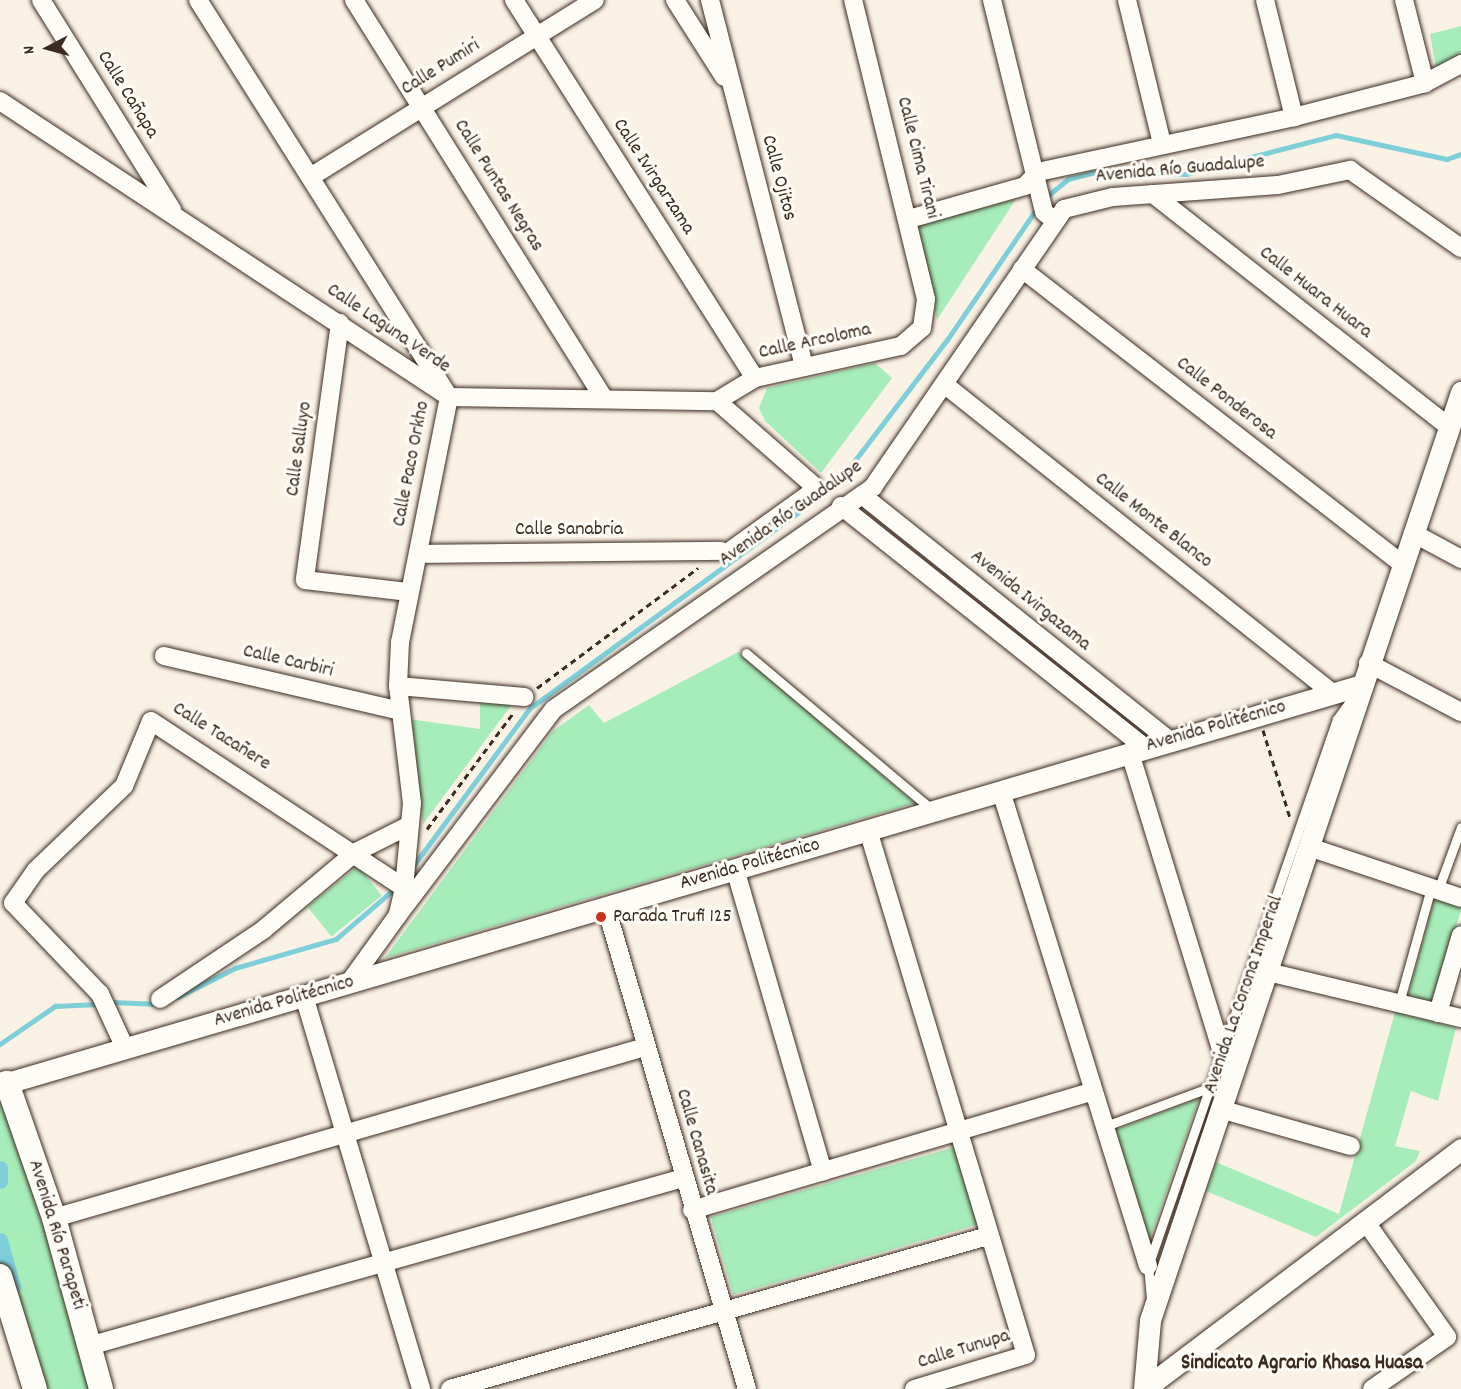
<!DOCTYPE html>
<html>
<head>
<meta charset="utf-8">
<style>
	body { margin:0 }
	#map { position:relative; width:1461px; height:1389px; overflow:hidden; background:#fbf2e6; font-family:Dekko,sans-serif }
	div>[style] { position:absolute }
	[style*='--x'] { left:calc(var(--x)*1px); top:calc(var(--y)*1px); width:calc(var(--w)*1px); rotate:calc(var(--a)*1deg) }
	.green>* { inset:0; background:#a7edb9; transform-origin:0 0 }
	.stream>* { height:4.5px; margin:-2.25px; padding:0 2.25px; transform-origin:2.25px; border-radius:2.25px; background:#7fcfda }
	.canal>* { height:15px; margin:-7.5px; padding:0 7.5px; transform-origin:7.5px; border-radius:7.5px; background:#7fcfda }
	.path>* { height:3px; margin-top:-1.5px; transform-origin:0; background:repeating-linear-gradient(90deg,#3b2a1e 0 6px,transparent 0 10.5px) }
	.roads { filter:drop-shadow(0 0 2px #3b2a1e) drop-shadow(0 0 2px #3b2a1e) }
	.service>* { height:9px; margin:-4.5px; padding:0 4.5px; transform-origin:4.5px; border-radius:4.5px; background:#fdfcf7 }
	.minor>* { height:18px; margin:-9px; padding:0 9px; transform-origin:9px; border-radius:9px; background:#fdfcf7 }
	.tertiary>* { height:21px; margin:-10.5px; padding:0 10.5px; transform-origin:10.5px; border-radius:10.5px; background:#fdfcf7 }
	.secondary>* { height:24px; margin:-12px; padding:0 12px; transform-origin:12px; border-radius:12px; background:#fdfcf7 }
	.dots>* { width:16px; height:16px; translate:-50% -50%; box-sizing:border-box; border:3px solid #fdfcf7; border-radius:50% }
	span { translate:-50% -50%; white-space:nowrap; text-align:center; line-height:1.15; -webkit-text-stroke:6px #fdfcf7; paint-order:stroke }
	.street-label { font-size:20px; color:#3b2a1e }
	.poi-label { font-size:20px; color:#3b2a1e }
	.left { translate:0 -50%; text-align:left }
	.neighbourhood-label { font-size:21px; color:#3b2a1e; font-weight:700 }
	.north { position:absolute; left:18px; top:18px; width:60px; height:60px; -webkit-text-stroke:4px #fdfcf7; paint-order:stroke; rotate:264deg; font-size:16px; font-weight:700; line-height:24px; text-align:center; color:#3b2a1e }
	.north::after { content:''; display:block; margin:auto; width:21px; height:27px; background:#3b2a1e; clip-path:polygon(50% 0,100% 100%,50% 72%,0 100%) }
</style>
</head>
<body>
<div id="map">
	<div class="green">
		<i style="clip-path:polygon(1461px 26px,1461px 57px,1436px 67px,1430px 34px)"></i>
		<i style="clip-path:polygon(1016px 199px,937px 320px,918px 223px)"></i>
		<i style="clip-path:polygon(875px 363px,892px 378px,821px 473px,765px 421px,759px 408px,767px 388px)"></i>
		<i style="clip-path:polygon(738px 652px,915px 803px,385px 958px,553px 731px,589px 705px,604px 723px)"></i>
		<i style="clip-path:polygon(480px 701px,513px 703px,423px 824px,409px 719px,480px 729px)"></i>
		<i style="left:358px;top:866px;width:38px;height:65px;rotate:51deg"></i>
		<i style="clip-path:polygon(1435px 896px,1461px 904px,1461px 911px,1432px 1002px,1408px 996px)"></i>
		<i style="clip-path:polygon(1395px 1012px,1456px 1028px,1438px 1101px,1411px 1091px,1395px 1146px,1420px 1151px,1416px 1161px,1316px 1237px,1206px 1191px,1216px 1162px,1339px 1214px)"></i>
		<i style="clip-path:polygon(1199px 1098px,1148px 1244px,1115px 1130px)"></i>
		<i style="clip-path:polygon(4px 1102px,50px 1230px,92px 1389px,39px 1389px,0 1257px,0 1103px)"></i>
		<i style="left:955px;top:1147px;width:81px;height:254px;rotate:74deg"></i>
	</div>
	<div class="stream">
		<i style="--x:1046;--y:197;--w:28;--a:-39"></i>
		<i style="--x:1068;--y:179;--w:33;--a:-14"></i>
		<i style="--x:1100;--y:171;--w:86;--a:2"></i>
		<i style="--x:1186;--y:174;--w:155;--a:-14.6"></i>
		<i style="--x:1336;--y:135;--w:114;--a:12.2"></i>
		<i style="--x:1447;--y:159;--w:15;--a:-20"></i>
		<i style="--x:413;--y:866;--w:197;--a:-53.5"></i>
		<i style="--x:530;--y:708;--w:379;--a:-36.1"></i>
		<i style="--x:836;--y:485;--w:183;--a:-52.6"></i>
		<i style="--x:947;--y:340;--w:160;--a:-55.7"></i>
		<i style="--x:178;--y:997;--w:64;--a:-27"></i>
		<i style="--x:235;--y:968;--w:105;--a:-16"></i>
		<i style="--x:336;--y:939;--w:74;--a:-40.6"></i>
		<i style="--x:112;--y:1002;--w:47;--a:2.4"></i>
		<i style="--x:0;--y:1044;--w:67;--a:-34.6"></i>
		<i style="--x:55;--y:1006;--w:43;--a:-2.7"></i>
	</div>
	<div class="canal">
		<i style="--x:0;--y:1168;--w:13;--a:90"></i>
		<i style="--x:0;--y:1240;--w:48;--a:74.2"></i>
	</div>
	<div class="path">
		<i style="--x:1141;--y:179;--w:14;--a:-78"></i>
		<i style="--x:537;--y:688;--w:201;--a:-36.7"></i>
		<i style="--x:1263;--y:730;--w:92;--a:72.9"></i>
		<i style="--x:427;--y:829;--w:146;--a:-53.4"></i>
	</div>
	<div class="roads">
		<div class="service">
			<i style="--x:721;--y:551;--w:113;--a:-35.7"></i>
			<i style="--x:746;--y:653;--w:242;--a:40.1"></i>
			<i style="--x:1438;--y:890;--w:67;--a:-69.9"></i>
			<i style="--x:1399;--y:1003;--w:119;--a:-74.5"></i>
			<i style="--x:1103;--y:1127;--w:115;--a:-20.3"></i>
			<i style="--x:1151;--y:1299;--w:33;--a:-95"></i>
			<i style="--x:1148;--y:1266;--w:579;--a:-70.94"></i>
			<i style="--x:1337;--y:719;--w:22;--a:-54"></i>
		</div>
		<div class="minor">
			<i style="--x:41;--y:0;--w:248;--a:58"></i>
			<i style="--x:198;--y:0;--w:470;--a:57.7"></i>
			<i style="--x:449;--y:397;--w:250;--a:101.3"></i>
			<i style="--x:400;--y:642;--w:44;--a:92.6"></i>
			<i style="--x:398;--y:686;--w:118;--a:83.2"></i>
			<i style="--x:412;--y:803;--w:85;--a:95.4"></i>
			<i style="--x:404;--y:888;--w:28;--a:103"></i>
			<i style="--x:398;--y:915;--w:84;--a:125.8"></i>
			<i style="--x:354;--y:0;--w:467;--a:57.9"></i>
			<i style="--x:514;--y:0;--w:448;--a:57.5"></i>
			<i style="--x:675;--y:0;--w:91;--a:57.5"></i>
			<i style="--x:710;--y:0;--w:379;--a:75.6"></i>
			<i style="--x:992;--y:0;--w:218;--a:76.2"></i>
			<i style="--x:1044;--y:212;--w:13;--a:39"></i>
			<i style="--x:1127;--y:0;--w:148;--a:76.3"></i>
			<i style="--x:1265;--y:0;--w:121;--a:76.1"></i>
			<i style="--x:1404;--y:0;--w:86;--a:75.8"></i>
			<i style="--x:0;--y:101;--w:538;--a:33.39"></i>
			<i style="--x:449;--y:397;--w:268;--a:0.9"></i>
			<i style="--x:717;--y:401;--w:128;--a:41.2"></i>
			<i style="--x:1038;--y:172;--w:262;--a:-12.1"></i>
			<i style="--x:1294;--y:117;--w:135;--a:-14.5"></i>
			<i style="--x:1425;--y:83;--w:41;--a:-27.8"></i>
			<i style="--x:312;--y:176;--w:333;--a:-31.9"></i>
			<i style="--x:1153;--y:194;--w:377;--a:38.2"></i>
			<i style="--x:909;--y:219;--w:121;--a:-15.9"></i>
			<i style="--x:1025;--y:186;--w:19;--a:-47"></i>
			<i style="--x:1022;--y:269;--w:481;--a:37.8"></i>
			<i style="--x:340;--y:323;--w:259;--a:97.8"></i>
			<i style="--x:305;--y:580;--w:105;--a:6.6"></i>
			<i style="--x:944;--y:384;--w:497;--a:38.5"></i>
			<i style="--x:717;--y:401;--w:44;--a:-31.2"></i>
			<i style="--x:755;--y:378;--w:149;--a:-12.4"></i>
			<i style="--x:901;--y:346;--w:28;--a:-41"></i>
			<i style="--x:922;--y:328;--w:29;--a:-82"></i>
			<i style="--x:926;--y:299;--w:308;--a:-103.7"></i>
			<i style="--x:862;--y:495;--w:394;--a:38.6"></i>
			<i style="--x:841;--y:506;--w:389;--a:38.5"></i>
			<i style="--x:1413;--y:533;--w:55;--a:28.4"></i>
			<i style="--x:418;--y:554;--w:303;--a:-0.6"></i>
			<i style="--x:164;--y:656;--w:243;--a:13.1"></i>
			<i style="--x:1368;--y:663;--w:105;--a:27.8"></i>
			<i style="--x:398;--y:686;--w:127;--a:5"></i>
			<i style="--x:1130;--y:753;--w:317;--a:72.9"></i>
			<i style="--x:1001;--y:791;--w:497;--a:72.8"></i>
			<i style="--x:868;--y:830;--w:548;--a:73.25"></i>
			<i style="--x:1026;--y:1355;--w:117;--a:163.1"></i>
			<i style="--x:1309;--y:847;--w:160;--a:18.5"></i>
			<i style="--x:735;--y:869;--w:315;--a:73.8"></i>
			<i style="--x:606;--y:907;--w:502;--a:73.69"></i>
			<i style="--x:398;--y:915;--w:258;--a:-52.9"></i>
			<i style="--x:554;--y:709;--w:389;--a:-34.8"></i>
			<i style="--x:873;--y:487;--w:337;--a:-55.5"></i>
			<i style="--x:1064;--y:209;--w:50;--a:-13.8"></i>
			<i style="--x:1113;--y:197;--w:165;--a:-4.2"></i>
			<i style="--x:1278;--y:185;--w:74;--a:-11.8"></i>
			<i style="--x:1350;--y:170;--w:136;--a:35.1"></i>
			<i style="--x:1268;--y:972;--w:198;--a:13.4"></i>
			<i style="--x:304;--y:996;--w:410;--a:73.4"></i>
			<i style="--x:160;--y:999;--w:124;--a:-33.8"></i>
			<i style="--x:263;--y:930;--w:121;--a:-40"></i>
			<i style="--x:356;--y:852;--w:60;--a:-26.6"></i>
			<i style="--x:1438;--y:1013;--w:81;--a:-73.6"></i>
			<i style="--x:125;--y:1048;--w:60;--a:-114.8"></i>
			<i style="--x:100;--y:994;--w:126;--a:-133.7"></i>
			<i style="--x:13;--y:903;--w:40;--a:-55.1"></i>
			<i style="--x:36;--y:870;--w:122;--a:-43.7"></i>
			<i style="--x:124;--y:786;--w:70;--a:-67.4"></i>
			<i style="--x:151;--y:721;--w:303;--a:33.4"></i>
			<i style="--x:1220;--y:1109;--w:136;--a:15.8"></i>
			<i style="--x:692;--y:1210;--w:416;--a:-16.5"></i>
			<i style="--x:54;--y:1218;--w:615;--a:-16.14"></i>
			<i style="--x:1365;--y:1221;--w:142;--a:54.7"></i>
			<i style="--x:1447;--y:1337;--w:91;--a:145.3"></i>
			<i style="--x:89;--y:1346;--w:617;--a:-15.79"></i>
			<i style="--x:450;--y:1389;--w:559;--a:-15.88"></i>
		</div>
		<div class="tertiary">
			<i style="--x:7;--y:1083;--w:1412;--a:-16.37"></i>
			<i style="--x:1144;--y:1389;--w:69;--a:-85"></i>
			<i style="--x:1150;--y:1320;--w:979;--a:-71.47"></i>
			<i style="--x:1144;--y:1389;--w:398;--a:-37.1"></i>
		</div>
		<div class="secondary">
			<i style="--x:0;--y:1085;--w:7;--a:-16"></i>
			<i style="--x:7;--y:1083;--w:143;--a:70.8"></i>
			<i style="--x:54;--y:1218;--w:177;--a:74.6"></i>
			<i style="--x:0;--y:1276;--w:118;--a:72.8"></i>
		</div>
	</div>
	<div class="dots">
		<i style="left:601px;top:917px;background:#c8321e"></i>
	</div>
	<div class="street-label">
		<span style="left:441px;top:68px;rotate:-32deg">Calle Pumiri</span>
		<span style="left:127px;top:95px;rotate:58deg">Calle Cañapa</span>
		<span style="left:917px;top:158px;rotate:76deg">Calle Cima Tirani</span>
		<span style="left:1180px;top:170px;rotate:-5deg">Avenida Río Guadalupe</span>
		<span style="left:653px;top:177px;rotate:57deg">Calle Ivirgarzama</span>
		<span style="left:778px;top:178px;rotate:75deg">Calle Ojitos</span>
		<span style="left:498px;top:186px;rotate:58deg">Calle Puntas Negras</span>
		<span style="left:1315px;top:293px;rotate:38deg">Calle Huara Huara</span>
		<span style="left:388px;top:329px;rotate:34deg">Calle Laguna Verde</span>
		<span style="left:815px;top:342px;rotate:-12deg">Calle Arcoloma</span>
		<span style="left:1226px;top:399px;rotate:38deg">Calle Ponderosa</span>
		<span style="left:300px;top:449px;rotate:-82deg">Calle Salluyo</span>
		<span style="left:412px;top:464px;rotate:-79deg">Calle Paco Orkho</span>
		<span style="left:791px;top:514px;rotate:-35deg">Avenida Río Guadalupe</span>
		<span style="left:1153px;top:521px;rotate:38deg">Calle Monte Blanco</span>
		<span style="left:569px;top:530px">Calle Sanabria</span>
		<span style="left:1030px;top:601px;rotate:39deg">Avenida Ivirgazama</span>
		<span style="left:288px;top:662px;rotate:13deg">Calle Carbiri</span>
		<span style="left:1216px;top:727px;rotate:-16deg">Avenida Politécnico</span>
		<span style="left:221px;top:737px;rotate:32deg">Calle Tacañere</span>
		<span style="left:750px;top:865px;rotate:-16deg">Avenida Politécnico</span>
		<span style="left:1244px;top:995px;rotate:-71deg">Avenida La Corona Imperial</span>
		<span style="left:284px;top:1002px;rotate:-16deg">Avenida Politécnico</span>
		<span style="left:696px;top:1142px;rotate:74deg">Calle Canasita</span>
		<span style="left:56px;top:1235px;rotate:73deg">Avenida Río Parapeti</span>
		<span style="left:964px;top:1350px;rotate:-17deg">Calle Tunupa</span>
	</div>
	<div class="poi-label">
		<span class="left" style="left:613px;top:917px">Parada Trufi 125</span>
	</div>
	<div class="neighbourhood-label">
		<span style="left:1302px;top:1364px">Sindicato Agrario Khasa Huasa</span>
	</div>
	<div class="north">N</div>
</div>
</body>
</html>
